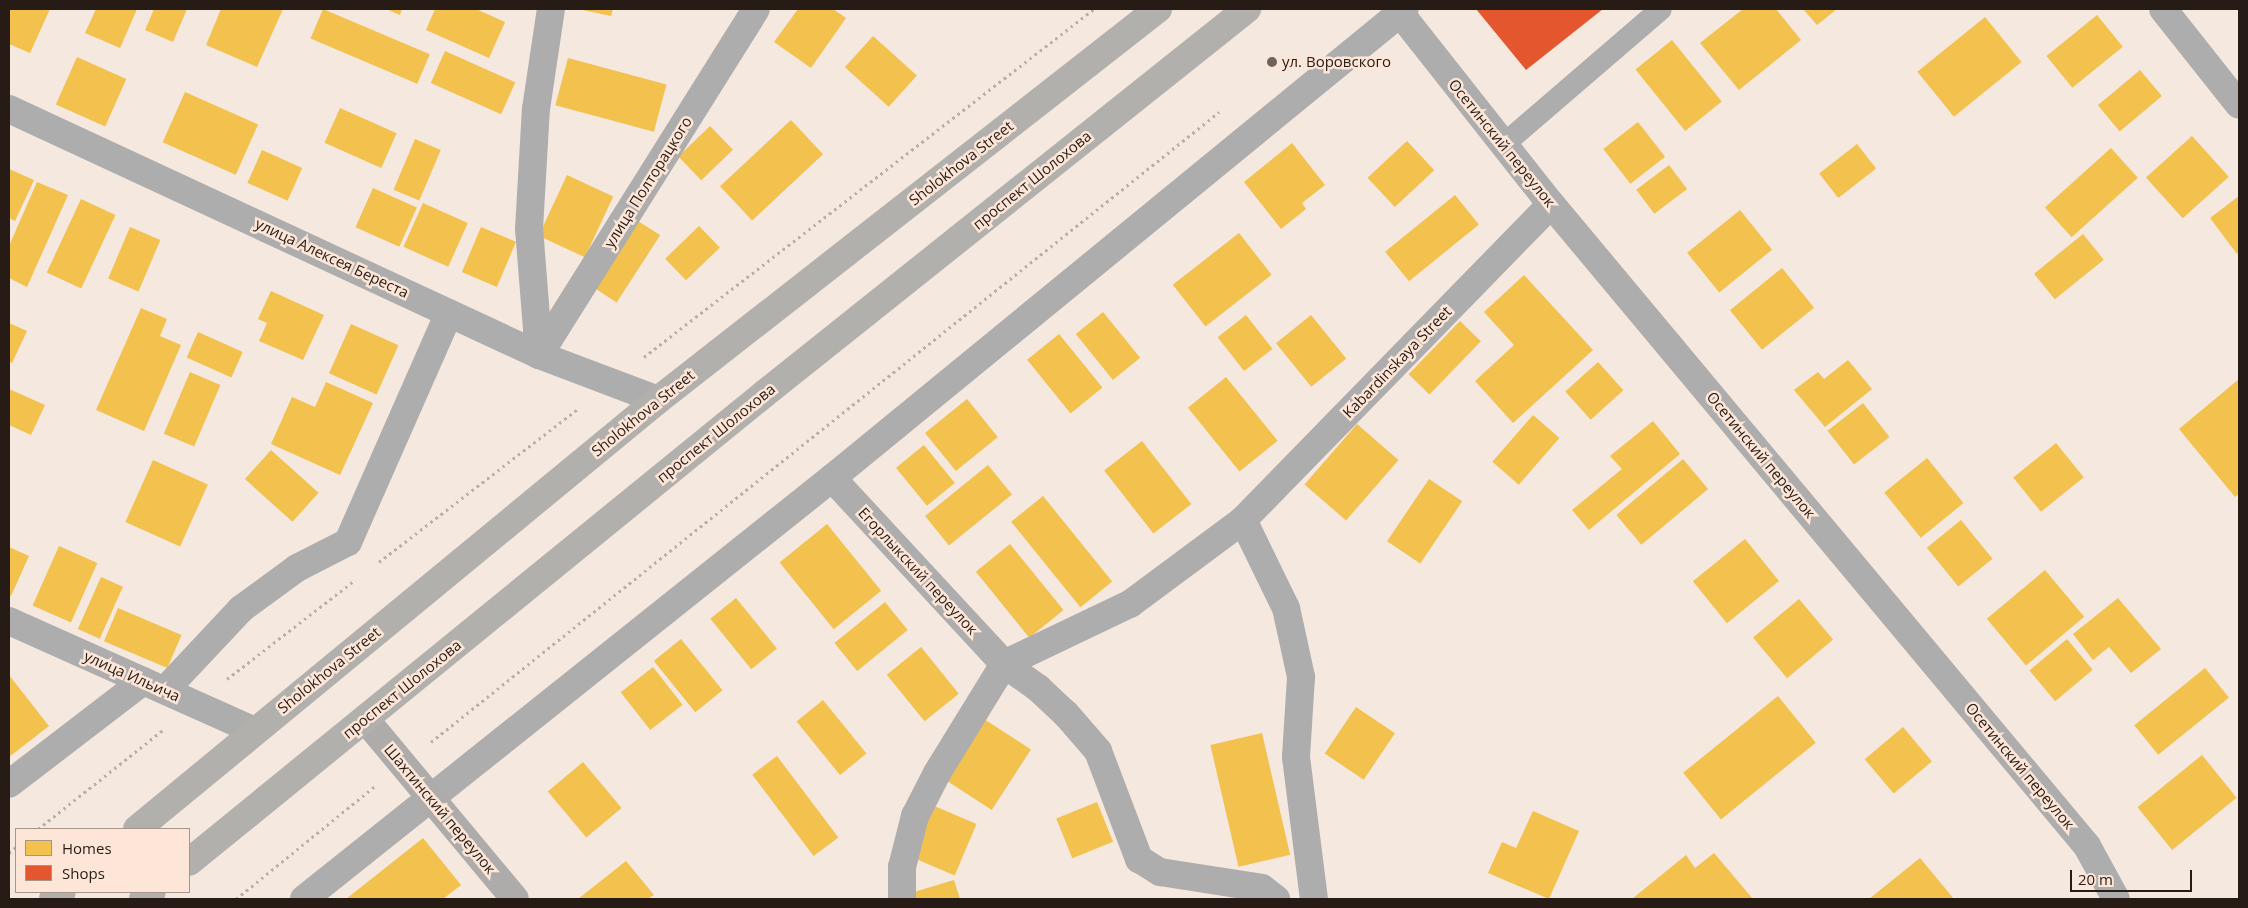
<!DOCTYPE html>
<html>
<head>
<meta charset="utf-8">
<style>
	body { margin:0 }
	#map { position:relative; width:2248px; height:908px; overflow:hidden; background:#f5e8df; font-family:"Open Sans",sans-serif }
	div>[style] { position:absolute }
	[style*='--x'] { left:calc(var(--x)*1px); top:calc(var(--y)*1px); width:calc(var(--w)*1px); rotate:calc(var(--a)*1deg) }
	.homes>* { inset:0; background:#f2c14e; transform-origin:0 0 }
	.shops>* { inset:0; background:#e4572e }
	.path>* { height:3px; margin-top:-1.5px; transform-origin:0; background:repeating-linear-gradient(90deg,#b4b0ad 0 2.5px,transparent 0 6.5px) }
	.lane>* { height:22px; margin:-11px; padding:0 11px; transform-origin:11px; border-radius:11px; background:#aeadad }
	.street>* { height:28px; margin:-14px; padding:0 14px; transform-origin:14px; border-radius:14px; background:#aeadad }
	.secondary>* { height:28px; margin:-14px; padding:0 14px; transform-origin:14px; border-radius:14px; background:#aeacab }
	.primary>* { height:28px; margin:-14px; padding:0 14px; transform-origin:14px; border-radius:14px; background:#b2b0ad }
	.dots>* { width:14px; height:14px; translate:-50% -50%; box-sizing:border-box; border:2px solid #fde6d7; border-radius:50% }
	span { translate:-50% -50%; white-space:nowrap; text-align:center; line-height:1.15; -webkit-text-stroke:5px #fde6d7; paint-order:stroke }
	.poi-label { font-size:15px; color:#261b15 }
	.left { translate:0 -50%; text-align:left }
	.street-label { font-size:15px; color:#261b15 }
	.frame { position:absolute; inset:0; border:10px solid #261b15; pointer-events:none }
	.legend { position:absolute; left:15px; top:828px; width:175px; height:65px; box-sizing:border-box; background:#fde6d7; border:1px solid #a79589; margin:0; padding:6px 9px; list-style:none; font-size:15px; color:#261b15 }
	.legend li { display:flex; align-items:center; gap:10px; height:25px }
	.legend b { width:25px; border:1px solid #a79589 }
	.scale { position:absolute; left:2070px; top:870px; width:122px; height:22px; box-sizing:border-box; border:2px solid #261b15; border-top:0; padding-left:6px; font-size:15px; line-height:18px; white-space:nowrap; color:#261b15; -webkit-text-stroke:4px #fde6d7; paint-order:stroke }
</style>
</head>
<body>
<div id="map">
	<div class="homes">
		<i style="clip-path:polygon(9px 9px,50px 9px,30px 53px,9px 44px)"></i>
		<i style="clip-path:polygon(96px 9px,137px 9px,120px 48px,85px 33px)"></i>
		<i style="clip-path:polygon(154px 9px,187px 9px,173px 42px,145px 30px)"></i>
		<i style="clip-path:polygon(221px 9px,283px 9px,257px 67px,206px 45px)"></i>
		<i style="left:323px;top:9px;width:116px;height:32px;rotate:23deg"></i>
		<i style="clip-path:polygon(386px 9px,402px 9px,400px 15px)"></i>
		<i style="clip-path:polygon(435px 9px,476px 9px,505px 22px,489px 58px,426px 30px)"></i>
		<i style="clip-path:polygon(578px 9px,613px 9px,611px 16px)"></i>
		<i style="clip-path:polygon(798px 9px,833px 9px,846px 18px,811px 68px,774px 42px)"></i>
		<i style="clip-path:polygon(1743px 9px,1776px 9px,1801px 40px,1739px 90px,1700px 43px)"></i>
		<i style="clip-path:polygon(1803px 9px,1837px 9px,1817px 25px)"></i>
		<i style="left:2097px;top:15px;width:41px;height:65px;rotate:51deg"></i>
		<i style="left:1985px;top:17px;width:58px;height:87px;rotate:51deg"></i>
		<i style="left:873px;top:36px;width:59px;height:42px;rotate:42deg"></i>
		<i style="left:1672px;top:40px;width:79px;height:47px;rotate:51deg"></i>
		<i style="left:445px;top:51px;width:77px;height:35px;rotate:24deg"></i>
		<i style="left:77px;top:57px;width:54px;height:52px;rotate:24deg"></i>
		<i style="left:568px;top:58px;width:102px;height:49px;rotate:15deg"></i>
		<i style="left:2140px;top:70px;width:34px;height:55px;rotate:50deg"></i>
		<i style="left:185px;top:92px;width:80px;height:55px;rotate:24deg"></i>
		<i style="left:340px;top:108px;width:62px;height:38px;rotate:24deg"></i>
		<i style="left:791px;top:120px;width:47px;height:97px;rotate:47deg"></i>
		<i style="left:1638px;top:122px;width:44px;height:44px;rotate:52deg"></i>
		<i style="left:710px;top:126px;width:33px;height:44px;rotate:46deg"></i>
		<i style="left:2192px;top:136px;width:55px;height:62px;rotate:48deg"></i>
		<i style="left:415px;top:139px;width:28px;height:55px;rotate:23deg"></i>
		<i style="left:1407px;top:141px;width:40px;height:54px;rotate:47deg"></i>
		<i style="clip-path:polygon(1292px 143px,1325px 185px,1302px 203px,1306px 209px,1281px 229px,1244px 182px)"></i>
		<i style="left:1857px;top:144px;width:31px;height:48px;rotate:52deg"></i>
		<i style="left:2111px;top:148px;width:40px;height:89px;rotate:48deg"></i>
		<i style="left:262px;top:150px;width:44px;height:36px;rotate:24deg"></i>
		<i style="left:1669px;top:165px;width:30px;height:41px;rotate:53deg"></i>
		<i style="clip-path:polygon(9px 169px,34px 180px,15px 221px,9px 218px)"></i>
		<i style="left:567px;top:175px;width:51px;height:67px;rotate:25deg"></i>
		<i style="clip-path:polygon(37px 182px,68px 195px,27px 287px,9px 278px,9px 246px)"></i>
		<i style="left:373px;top:188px;width:48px;height:43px;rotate:24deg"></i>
		<i style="left:1455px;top:195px;width:38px;height:90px;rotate:51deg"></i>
		<i style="clip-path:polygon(2239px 196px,2239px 252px,2237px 254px,2210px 218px)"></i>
		<i style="left:81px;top:199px;width:38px;height:81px;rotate:25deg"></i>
		<i style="left:423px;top:203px;width:49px;height:48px;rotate:24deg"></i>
		<i style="left:1740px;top:210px;width:51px;height:68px;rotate:51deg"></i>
		<i style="left:635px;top:219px;width:30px;height:80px;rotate:33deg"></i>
		<i style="left:699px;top:226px;width:30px;height:47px;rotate:46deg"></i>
		<i style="left:130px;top:227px;width:33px;height:56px;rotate:23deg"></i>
		<i style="left:481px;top:227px;width:38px;height:49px;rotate:23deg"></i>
		<i style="left:1239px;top:233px;width:53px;height:84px;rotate:52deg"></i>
		<i style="left:2083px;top:234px;width:33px;height:63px;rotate:51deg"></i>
		<i style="left:1782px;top:268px;width:51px;height:67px;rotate:51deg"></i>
		<i style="clip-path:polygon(1524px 275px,1593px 350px,1513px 423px,1475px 381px,1514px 345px,1484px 312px)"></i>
		<i style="clip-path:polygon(271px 291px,324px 315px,303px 360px,259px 341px,267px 323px,258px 319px)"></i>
		<i style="clip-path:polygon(141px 308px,167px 319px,160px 336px,181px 345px,144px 431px,96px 410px)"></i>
		<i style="left:1103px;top:312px;width:59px;height:35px;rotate:51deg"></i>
		<i style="left:1246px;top:315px;width:43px;height:36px;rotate:52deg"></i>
		<i style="left:1311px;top:315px;width:56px;height:45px;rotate:51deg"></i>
		<i style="left:1460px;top:321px;width:29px;height:74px;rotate:44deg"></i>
		<i style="clip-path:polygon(9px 323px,27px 331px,12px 363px,9px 362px)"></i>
		<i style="left:351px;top:324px;width:52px;height:54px;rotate:24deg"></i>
		<i style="left:198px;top:332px;width:49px;height:28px;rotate:24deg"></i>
		<i style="left:1059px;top:334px;width:69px;height:41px;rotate:51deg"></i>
		<i style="clip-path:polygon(1848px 360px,1872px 389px,1825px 427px,1794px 390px,1818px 372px,1824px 379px)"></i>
		<i style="left:1598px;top:362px;width:38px;height:44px;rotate:48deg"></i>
		<i style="left:190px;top:372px;width:33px;height:67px;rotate:23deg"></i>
		<i style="left:1226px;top:377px;width:82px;height:49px;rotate:51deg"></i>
		<i style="clip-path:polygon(2239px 379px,2239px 494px,2235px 497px,2179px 429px)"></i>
		<i style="clip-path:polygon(326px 382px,373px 403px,340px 475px,271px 444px,292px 397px,315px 407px)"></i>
		<i style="clip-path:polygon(9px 389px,45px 405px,31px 435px,9px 425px)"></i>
		<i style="left:967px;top:399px;width:49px;height:54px;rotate:51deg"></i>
		<i style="left:1863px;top:403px;width:43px;height:45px;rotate:52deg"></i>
		<i style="left:1533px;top:415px;width:35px;height:62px;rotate:41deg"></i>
		<i style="clip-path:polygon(1653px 421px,1680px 454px,1589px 530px,1572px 510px,1622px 469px,1610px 456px)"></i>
		<i style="left:1357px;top:424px;width:55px;height:80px;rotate:41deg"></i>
		<i style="left:1142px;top:441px;width:80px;height:48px;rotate:52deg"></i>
		<i style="left:2056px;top:443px;width:44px;height:55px;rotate:51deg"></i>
		<i style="left:924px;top:445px;width:49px;height:36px;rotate:51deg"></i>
		<i style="left:271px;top:450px;width:64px;height:39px;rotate:42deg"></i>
		<i style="left:1927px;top:458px;width:58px;height:55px;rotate:51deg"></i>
		<i style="left:1683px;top:459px;width:39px;height:87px;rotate:50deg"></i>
		<i style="left:153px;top:460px;width:60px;height:68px;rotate:24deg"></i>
		<i style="left:988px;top:465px;width:38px;height:81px;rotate:51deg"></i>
		<i style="left:1429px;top:479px;width:40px;height:75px;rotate:34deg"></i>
		<i style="left:1043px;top:496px;width:110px;height:41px;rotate:51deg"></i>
		<i style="left:1961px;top:520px;width:50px;height:44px;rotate:51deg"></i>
		<i style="left:827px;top:524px;width:86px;height:61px;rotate:51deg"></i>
		<i style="left:1745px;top:539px;width:54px;height:67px;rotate:51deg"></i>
		<i style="left:1010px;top:544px;width:85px;height:44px;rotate:51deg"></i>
		<i style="left:59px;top:546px;width:42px;height:65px;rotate:24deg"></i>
		<i style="clip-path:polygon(9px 547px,29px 556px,11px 596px,9px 595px)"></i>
		<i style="left:2045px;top:570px;width:61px;height:76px;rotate:50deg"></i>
		<i style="left:101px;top:577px;width:24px;height:57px;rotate:24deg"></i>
		<i style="left:736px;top:598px;width:65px;height:33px;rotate:51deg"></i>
		<i style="clip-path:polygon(2118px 598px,2161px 649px,2131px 673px,2109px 647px,2093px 660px,2073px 634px)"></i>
		<i style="left:1799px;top:599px;width:53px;height:60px;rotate:50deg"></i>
		<i style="left:885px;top:602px;width:36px;height:65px;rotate:51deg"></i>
		<i style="left:118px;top:608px;width:69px;height:36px;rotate:23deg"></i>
		<i style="left:681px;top:639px;width:66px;height:35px;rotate:51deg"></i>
		<i style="left:2067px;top:639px;width:40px;height:49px;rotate:50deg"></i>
		<i style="left:921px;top:647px;width:60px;height:44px;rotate:51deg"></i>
		<i style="left:653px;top:667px;width:48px;height:41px;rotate:52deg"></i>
		<i style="left:2205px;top:668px;width:38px;height:91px;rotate:51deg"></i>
		<i style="clip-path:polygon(9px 675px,49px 726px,9px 757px)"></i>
		<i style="left:1778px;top:696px;width:60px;height:122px;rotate:51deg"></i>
		<i style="left:823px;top:700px;width:69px;height:34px;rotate:51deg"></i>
		<i style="left:1356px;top:707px;width:47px;height:56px;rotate:34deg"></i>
		<i style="left:984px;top:719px;width:56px;height:72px;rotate:33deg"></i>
		<i style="left:1903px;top:727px;width:45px;height:50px;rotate:50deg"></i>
		<i style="left:1262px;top:733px;width:125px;height:53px;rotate:77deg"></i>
		<i style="left:2202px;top:755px;width:55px;height:83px;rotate:51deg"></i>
		<i style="left:777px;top:756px;width:102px;height:31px;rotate:53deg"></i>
		<i style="left:583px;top:762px;width:60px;height:46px;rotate:50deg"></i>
		<i style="left:925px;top:802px;width:56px;height:56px;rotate:23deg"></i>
		<i style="left:1097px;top:802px;width:43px;height:44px;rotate:68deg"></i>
		<i style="clip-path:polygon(1533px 811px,1579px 831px,1549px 899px,1488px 873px,1502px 842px,1516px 848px)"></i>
		<i style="clip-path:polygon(423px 838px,461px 885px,443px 899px,346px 899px)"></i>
		<i style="clip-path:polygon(1714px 853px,1753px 899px,1632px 899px,1686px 855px,1695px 868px)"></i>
		<i style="clip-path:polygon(1920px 858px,1954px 899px,1869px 899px)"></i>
		<i style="clip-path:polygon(626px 861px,654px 895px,648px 899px,578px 899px)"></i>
		<i style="clip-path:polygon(954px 880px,960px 899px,916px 899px,914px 892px)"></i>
	</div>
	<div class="shops">
		<i style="clip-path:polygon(1476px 9px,1603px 9px,1526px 70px)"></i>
	</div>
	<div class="path">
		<i style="--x:644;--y:357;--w:569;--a:-37.72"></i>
		<i style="--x:379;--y:562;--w:251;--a:-37.6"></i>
		<i style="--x:227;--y:679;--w:160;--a:-37.7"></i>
		<i style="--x:431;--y:742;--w:1009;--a:-38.64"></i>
		<i style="--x:38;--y:829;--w:159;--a:-38.4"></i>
		<i style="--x:9;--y:853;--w:9;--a:-41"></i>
		<i style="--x:236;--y:899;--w:179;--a:-39.1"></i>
	</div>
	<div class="lane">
		<i style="--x:1503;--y:145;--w:208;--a:-40.7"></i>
	</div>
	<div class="street">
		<i style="--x:2163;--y:9;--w:122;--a:51.6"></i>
		<i style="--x:1400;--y:13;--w:243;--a:51.7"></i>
		<i style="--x:1551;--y:204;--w:836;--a:50.14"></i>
		<i style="--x:2087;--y:846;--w:60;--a:61.3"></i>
		<i style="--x:9;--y:109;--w:584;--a:24.9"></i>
		<i style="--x:539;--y:355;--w:127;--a:20.7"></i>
		<i style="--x:539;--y:355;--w:408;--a:-57.9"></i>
		<i style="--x:539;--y:355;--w:126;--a:-94.5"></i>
		<i style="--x:529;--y:229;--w:120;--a:-86.7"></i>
		<i style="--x:536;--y:109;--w:101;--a:-81.5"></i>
		<i style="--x:832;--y:478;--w:253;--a:47.2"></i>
		<i style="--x:1004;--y:664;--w:42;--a:35.2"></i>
		<i style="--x:1038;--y:688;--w:38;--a:43"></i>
		<i style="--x:1066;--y:714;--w:49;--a:49.1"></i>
		<i style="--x:1098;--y:751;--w:116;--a:69.2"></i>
		<i style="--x:1139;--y:859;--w:25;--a:32"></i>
		<i style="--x:1160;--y:872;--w:103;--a:8.9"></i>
		<i style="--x:1262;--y:888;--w:18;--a:38"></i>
		<i style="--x:1243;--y:520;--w:98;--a:64"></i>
		<i style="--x:1286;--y:608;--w:71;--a:77.7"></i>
		<i style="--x:1301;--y:677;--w:80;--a:93.6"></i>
		<i style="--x:1296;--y:757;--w:143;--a:82.8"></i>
		<i style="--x:9;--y:621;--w:269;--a:24.1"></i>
		<i style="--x:165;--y:690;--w:111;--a:-46.8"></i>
		<i style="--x:241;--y:609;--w:69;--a:-36.2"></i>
		<i style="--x:297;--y:568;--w:57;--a:-27"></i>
		<i style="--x:348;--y:542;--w:250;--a:-66.2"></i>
		<i style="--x:9;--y:784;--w:169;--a:-37.5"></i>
		<i style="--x:304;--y:899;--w:675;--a:-38.57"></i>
		<i style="--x:832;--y:478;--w:740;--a:-39.3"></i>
		<i style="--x:902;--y:899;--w:32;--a:-90"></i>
		<i style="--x:902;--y:867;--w:53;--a:-75.7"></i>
		<i style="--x:915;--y:816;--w:48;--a:-62.9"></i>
		<i style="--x:937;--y:773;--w:128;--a:-58.4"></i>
		<i style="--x:1004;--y:664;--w:140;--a:-25.5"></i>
		<i style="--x:1130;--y:604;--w:141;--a:-36.6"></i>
		<i style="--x:1243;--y:520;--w:441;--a:-45.7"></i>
	</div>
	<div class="secondary">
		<i style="--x:365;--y:719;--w:234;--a:50.2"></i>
	</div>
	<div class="primary">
		<i style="--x:137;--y:829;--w:675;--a:-39.47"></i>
		<i style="--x:658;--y:400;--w:635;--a:-38.03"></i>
		<i style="--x:189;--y:862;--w:741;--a:-39.14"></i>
		<i style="--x:764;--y:394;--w:618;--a:-38.56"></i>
		<i style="--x:53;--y:899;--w:11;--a:-38"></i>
		<i style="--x:143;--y:899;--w:11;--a:-38"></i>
	</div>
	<div class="dots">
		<i style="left:1272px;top:62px;background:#6e635c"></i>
	</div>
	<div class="poi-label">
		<span class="left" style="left:1282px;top:62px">ул. Воровского</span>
	</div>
	<div class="street-label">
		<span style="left:1502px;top:143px;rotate:51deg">Осетинский переулок</span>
		<span style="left:961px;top:163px;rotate:-38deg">Sholokhova Street</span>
		<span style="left:1032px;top:180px;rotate:-39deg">проспект Шолохова</span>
		<span style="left:648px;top:182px;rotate:-58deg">улица Полторацкого</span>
		<span style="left:332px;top:258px;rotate:25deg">улица Алексея Береста</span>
		<span style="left:1397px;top:362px;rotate:-46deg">Kabardinskaya Street</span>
		<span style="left:643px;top:413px;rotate:-39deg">Sholokhova Street</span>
		<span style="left:716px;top:433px;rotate:-39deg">проспект Шолохова</span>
		<span style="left:1761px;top:455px;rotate:50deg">Осетинский переулок</span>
		<span style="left:918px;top:571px;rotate:47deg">Егорлыкский переулок</span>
		<span style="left:329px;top:670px;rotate:-39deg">Sholokhova Street</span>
		<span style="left:132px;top:676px;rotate:24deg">улица Ильича</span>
		<span style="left:402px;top:689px;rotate:-39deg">проспект Шолохова</span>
		<span style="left:2020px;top:766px;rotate:50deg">Осетинский переулок</span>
		<span style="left:440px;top:809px;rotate:50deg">Шахтинский переулок</span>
	</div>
	<div class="frame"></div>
	<ul class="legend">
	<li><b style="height:14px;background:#f2c14e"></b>Homes</li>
	<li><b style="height:14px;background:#e4572e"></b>Shops</li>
	</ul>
	<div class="scale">20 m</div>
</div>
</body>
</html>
